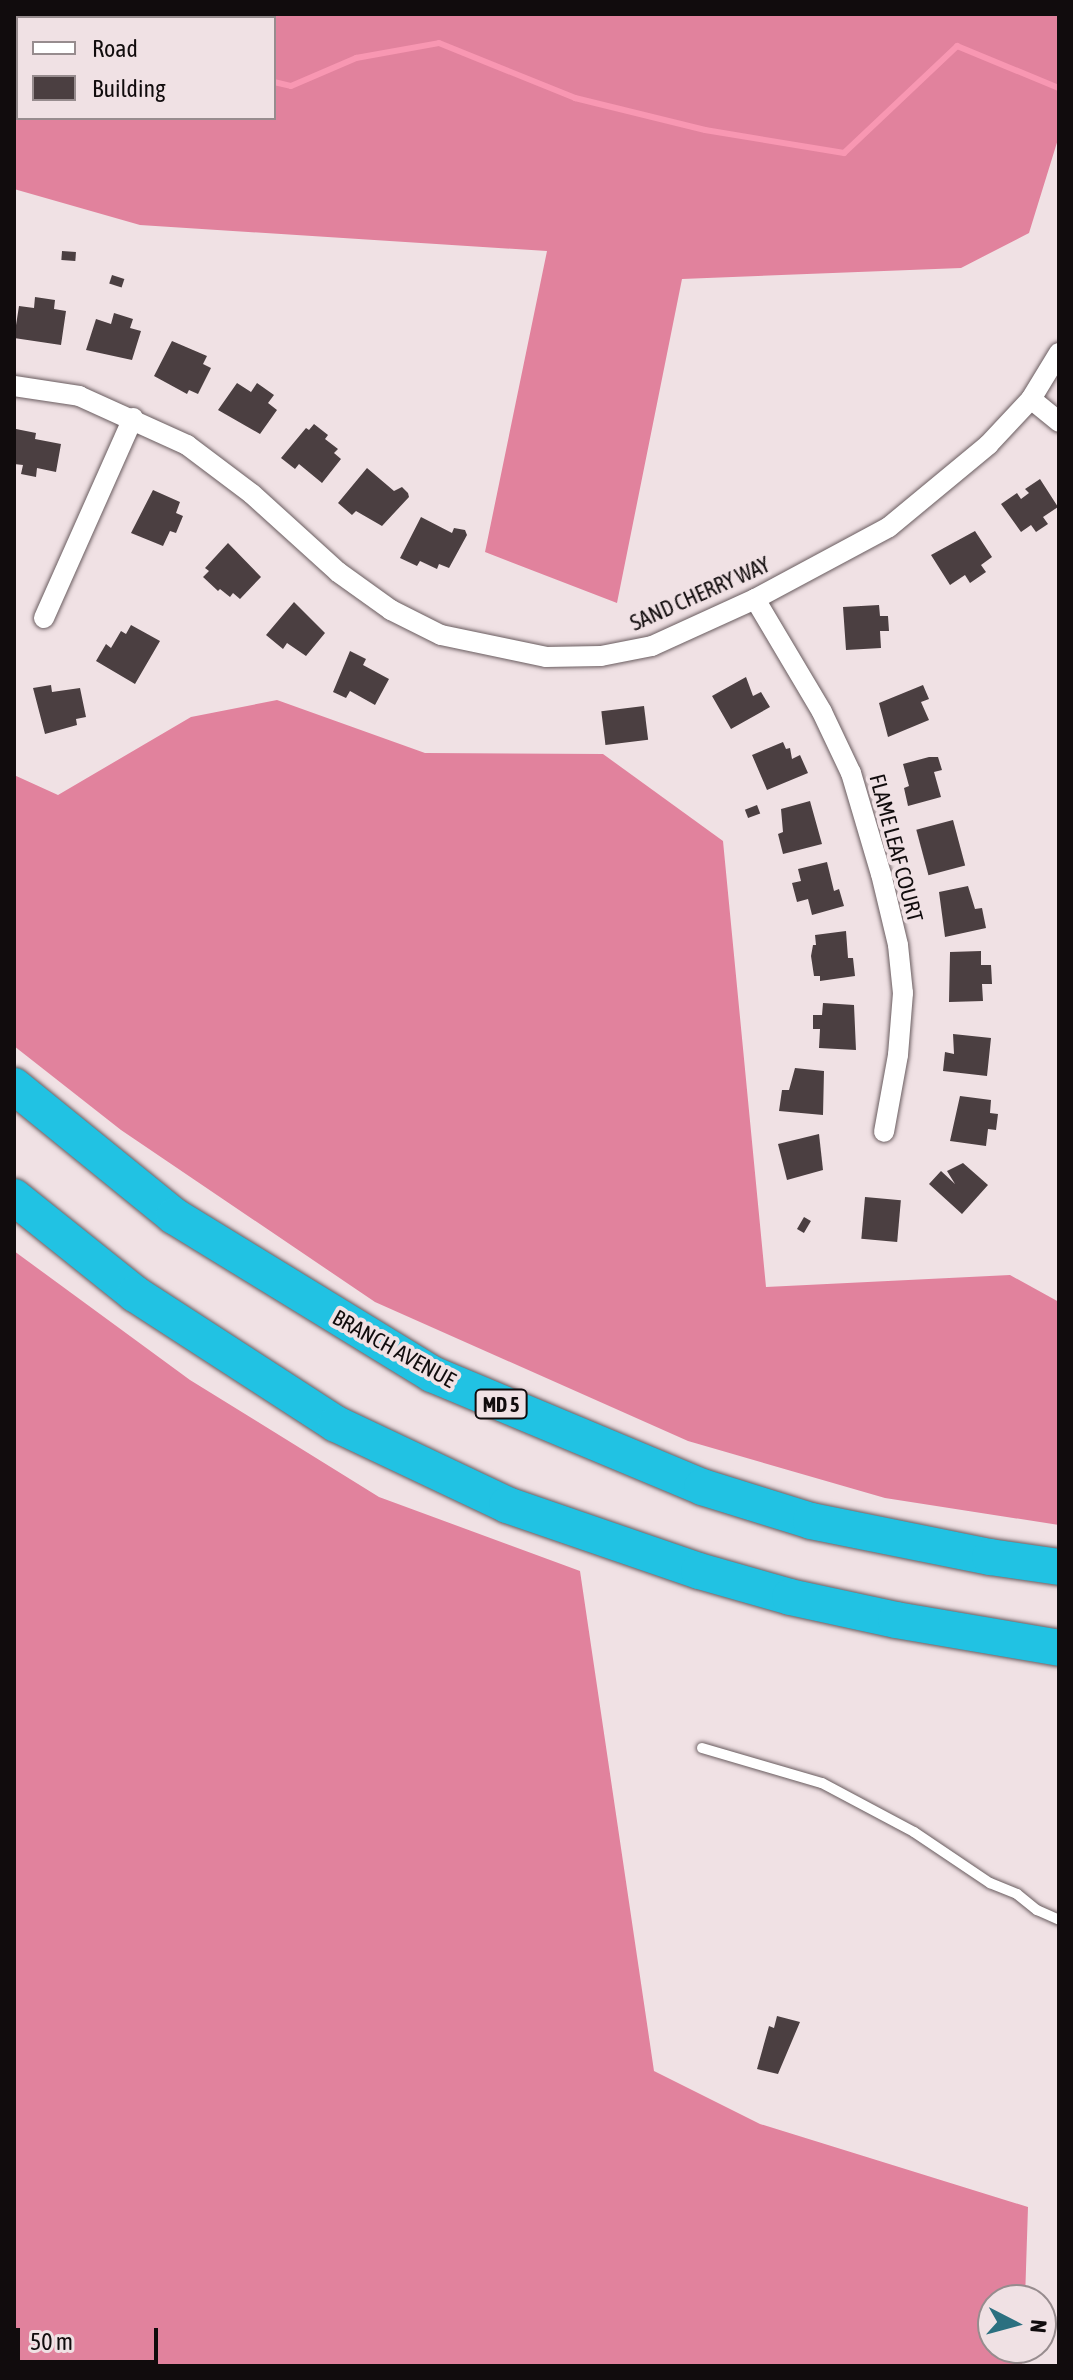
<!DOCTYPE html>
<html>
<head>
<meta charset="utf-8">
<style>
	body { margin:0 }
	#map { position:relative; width:1073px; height:2380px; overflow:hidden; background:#f0e1e4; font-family:"Asap Condensed",sans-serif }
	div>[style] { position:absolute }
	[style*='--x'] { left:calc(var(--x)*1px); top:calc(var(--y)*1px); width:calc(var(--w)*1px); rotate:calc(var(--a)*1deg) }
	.forest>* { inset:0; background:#e1829d }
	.stream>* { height:6px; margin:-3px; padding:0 3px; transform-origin:3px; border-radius:3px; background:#f897b2 }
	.building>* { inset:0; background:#4b3f41; transform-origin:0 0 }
	.roads { filter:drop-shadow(0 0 2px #695c5f) drop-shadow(0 0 2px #695c5f) }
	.lane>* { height:10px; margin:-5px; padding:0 5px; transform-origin:5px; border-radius:5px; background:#fff }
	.street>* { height:20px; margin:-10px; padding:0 10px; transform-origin:10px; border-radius:10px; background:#fff }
	.highway>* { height:36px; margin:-18px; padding:0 18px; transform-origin:18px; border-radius:18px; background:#21c2e3 }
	span { translate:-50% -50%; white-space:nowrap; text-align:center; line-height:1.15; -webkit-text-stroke:8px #f0e1e4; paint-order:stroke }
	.shield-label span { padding:2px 6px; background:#f0e1e4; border:2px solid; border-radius:6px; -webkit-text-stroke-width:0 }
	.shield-label { font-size:20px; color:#110c0d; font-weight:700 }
	.street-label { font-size:22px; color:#110c0d }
	.frame { position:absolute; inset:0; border:16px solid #110c0d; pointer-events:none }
	.legend { position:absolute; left:16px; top:16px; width:260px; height:104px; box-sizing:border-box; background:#f0e1e4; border:2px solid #978c8e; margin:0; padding:10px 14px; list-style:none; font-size:24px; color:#110c0d }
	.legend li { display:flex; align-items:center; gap:16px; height:40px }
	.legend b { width:40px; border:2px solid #978c8e }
	.north { position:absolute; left:977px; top:2284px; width:80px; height:80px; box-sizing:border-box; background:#f0e1e4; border:2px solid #978c8e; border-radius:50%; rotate:96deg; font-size:22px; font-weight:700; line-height:32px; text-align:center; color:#110c0d }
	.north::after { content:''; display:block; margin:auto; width:28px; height:36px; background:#2c7080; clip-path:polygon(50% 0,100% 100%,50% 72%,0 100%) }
	.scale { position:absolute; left:16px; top:2328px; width:142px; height:36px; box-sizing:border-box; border:4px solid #110c0d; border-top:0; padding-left:10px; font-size:24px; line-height:28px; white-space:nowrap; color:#110c0d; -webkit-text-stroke:6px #f0e1e4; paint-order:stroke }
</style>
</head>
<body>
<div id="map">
	<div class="forest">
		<i style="clip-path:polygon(evenodd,14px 14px,1059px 14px,1059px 136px,1029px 233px,961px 268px,682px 279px,617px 603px,485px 552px,547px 251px,140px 225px,14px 189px,14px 14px,18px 18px,274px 18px,274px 118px,18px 118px,18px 18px)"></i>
		<i style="clip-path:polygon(277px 700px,425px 753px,603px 754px,723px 841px,766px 1287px,1010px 1275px,1059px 1302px,1059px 1525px,885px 1498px,688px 1441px,375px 1302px,121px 1130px,14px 1046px,14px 775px,58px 795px,191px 717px)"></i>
		<i style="clip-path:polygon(14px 1251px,190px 1380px,379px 1497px,580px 1571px,654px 2071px,760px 2124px,1028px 2207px,1025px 2300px,993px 2300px,993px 2348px,1023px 2348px,1022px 2366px,14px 2366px)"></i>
	</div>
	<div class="stream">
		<i style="--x:194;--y:14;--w:5;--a:53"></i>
		<i style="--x:274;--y:82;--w:17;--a:13"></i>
		<i style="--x:291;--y:86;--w:71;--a:-23.3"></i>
		<i style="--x:356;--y:58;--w:84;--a:-10.2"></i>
		<i style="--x:439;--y:43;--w:147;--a:22"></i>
		<i style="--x:575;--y:98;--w:134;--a:13.8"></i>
		<i style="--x:705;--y:130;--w:141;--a:9.4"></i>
		<i style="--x:844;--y:153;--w:156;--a:-43.4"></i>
		<i style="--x:957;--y:46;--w:110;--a:22.4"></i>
	</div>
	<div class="building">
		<i style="left:62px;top:251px;width:14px;height:9px;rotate:4deg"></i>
		<i style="left:112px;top:275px;width:13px;height:9px;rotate:18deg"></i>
		<i style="clip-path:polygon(35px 297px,55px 300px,54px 309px,66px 311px,61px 345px,14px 338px,19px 306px,34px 308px)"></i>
		<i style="clip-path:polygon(114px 313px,133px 319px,130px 328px,141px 331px,132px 360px,86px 350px,96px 319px,111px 324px)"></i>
		<i style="clip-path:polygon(172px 341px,207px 356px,203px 364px,211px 368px,198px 394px,189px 390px,187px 394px,154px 376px)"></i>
		<i style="clip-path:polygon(237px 383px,251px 392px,257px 383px,274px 395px,268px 403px,277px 410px,260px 434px,218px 410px)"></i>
		<i style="clip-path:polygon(314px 424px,328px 435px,325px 439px,338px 449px,334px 453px,341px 459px,322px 483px,299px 464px,295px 469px,281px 458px,306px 428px,309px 430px)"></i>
		<i style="clip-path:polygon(16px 429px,36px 433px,35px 439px,61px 444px,56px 472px,37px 468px,36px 477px,21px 474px,23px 465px,14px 464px)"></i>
		<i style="clip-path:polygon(367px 468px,394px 491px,402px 487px,408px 493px,409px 497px,382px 526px,356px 511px,352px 515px,338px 503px)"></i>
		<i style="clip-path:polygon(1040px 479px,1058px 507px,1043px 517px,1048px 524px,1036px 532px,1031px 525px,1021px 532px,1001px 504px,1017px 493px,1021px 499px,1029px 493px,1025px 489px)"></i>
		<i style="clip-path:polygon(153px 490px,180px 502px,176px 513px,183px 516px,176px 533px,170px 531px,163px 546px,131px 533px)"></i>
		<i style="clip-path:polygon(421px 517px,452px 533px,454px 528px,465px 530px,467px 535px,449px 568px,439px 564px,437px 569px,420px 561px,417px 566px,400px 558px)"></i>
		<i style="clip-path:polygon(975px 531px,992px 557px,981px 565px,986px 572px,970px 583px,965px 575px,950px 585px,931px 555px)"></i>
		<i style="clip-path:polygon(228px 543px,261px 577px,240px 599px,233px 593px,230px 597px,220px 589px,218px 591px,203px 577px,209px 571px,205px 568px)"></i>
		<i style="clip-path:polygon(294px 602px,325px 633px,306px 656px,287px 643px,283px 649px,266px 635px)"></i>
		<i style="clip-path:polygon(879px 605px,880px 616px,888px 616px,889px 631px,880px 631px,881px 648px,846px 650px,843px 607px)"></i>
		<i style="clip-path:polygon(131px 625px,160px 641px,135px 684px,96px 661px,106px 644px,111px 648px,121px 631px,126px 634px)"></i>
		<i style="clip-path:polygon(350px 651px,366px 659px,363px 665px,389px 679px,375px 705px,350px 691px,346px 698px,333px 692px)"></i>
		<i style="clip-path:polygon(746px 677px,753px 696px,761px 692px,770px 707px,731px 729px,712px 696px)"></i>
		<i style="clip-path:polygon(51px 685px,52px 692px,80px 688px,86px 717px,76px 719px,77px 725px,45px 734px,33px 688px)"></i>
		<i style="clip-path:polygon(923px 685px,929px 699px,921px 702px,929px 720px,888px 737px,879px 703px)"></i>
		<i style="left:644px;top:706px;width:34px;height:43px;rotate:83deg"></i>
		<i style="clip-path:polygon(783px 742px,786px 749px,790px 748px,792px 759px,800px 755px,808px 773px,767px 790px,752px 755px)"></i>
		<i style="clip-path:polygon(929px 757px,938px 757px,942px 770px,934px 772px,941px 797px,908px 806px,904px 788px,909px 786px,903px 764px)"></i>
		<i style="clip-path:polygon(810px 801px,822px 844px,783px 854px,778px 834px,783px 832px,781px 809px)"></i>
		<i style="left:757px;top:805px;width:9px;height:13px;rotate:69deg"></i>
		<i style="left:953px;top:820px;width:47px;height:38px;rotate:75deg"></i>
		<i style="clip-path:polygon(827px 862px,834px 891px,839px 889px,844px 906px,812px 915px,808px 899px,797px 902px,792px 883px,801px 881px,798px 869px)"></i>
		<i style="clip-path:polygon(968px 886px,975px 909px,982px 908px,986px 928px,945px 937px,939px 892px)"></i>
		<i style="clip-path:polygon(846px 931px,848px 958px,853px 958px,855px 976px,820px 981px,820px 976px,814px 976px,811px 956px,813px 945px,816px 945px,815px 935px)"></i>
		<i style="clip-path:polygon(981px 951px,981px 965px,991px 965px,992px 984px,982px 984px,983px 1001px,949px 1002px,950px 952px)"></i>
		<i style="clip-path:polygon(823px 1003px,854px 1005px,856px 1050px,819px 1048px,820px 1029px,813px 1029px,813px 1015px,822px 1015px)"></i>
		<i style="clip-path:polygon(953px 1034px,991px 1038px,987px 1076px,943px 1071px,945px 1052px,954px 1054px)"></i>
		<i style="clip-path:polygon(795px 1068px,824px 1071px,823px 1115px,779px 1111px,782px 1090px,789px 1090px)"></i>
		<i style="clip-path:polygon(960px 1096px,991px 1100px,990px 1113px,998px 1114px,996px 1130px,988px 1129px,986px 1146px,950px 1141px)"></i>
		<i style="clip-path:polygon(819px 1134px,823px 1170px,787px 1180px,778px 1144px)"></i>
		<i style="clip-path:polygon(963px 1163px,988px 1185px,962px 1214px,929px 1184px,941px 1171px,955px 1184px,947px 1171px)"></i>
		<i style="left:865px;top:1197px;width:36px;height:42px;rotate:5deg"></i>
		<i style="left:804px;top:1217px;width:8px;height:14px;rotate:30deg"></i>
		<i style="clip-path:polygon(777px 2016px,800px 2022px,778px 2074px,757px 2069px,769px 2026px,774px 2028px)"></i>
	</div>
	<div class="roads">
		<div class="lane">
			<i style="--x:702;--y:1748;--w:125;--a:16.3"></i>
			<i style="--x:822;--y:1783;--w:104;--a:28"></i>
			<i style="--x:914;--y:1832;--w:92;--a:33.9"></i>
			<i style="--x:990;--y:1883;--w:29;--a:22"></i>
			<i style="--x:1017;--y:1894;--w:26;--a:39"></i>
			<i style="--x:1037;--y:1910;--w:24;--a:24"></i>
		</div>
		<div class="street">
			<i style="--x:14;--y:386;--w:66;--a:8.7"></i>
			<i style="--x:79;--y:396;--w:119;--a:24.4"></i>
			<i style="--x:187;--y:445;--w:81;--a:37"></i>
			<i style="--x:252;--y:494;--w:116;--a:42.2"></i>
			<i style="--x:338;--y:572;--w:65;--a:35.6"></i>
			<i style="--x:391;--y:610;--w:56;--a:26.6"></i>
			<i style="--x:441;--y:635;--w:107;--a:11.8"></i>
			<i style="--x:546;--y:657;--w:55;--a:-1"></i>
			<i style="--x:601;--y:656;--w:52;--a:-11.1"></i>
			<i style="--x:652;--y:646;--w:113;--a:-24.5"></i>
			<i style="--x:755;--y:599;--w:152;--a:-28.2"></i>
			<i style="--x:889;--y:527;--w:129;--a:-39.6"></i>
			<i style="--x:988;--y:445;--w:63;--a:-46.9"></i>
			<i style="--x:1031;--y:399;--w:54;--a:-58.7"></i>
			<i style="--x:1031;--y:399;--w:36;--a:39"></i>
			<i style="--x:755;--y:599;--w:131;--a:59.3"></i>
			<i style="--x:822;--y:712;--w:68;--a:64.6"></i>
			<i style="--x:851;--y:773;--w:105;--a:73.5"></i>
			<i style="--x:881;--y:874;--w:73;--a:76.5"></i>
			<i style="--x:898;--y:945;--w:48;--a:84.1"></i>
			<i style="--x:903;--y:993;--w:62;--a:94.6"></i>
			<i style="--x:898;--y:1055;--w:78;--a:100.3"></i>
			<i style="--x:44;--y:618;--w:219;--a:-66"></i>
		</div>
		<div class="highway">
			<i style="--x:14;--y:1086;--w:206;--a:39.1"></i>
			<i style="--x:174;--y:1216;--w:303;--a:31.5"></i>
			<i style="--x:432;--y:1374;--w:293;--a:22.7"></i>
			<i style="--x:702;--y:1487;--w:114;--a:17.3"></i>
			<i style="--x:811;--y:1521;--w:183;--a:11.4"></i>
			<i style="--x:990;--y:1557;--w:70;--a:8.2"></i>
			<i style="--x:14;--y:1197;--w:155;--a:38.7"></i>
			<i style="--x:135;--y:1294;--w:239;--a:32.9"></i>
			<i style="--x:336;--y:1424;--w:189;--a:25.3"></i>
			<i style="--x:507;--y:1505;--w:203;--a:19"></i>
			<i style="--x:699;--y:1571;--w:95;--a:15.9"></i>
			<i style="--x:790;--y:1597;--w:108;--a:12.2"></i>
			<i style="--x:896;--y:1620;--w:165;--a:9.7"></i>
		</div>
	</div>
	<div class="shield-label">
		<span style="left:501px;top:1404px">MD 5</span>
	</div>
	<div class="street-label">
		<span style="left:700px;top:594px;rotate:-24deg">SAND CHERRY WAY</span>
		<span style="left:896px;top:848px;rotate:75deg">FLAME LEAF COURT</span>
		<span style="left:394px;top:1349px;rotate:29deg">BRANCH AVENUE</span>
	</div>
	<div class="frame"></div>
	<ul class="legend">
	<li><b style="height:10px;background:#fff"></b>Road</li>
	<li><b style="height:22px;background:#4b3f41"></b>Building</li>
	</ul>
	<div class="north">N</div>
	<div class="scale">50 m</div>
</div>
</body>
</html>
